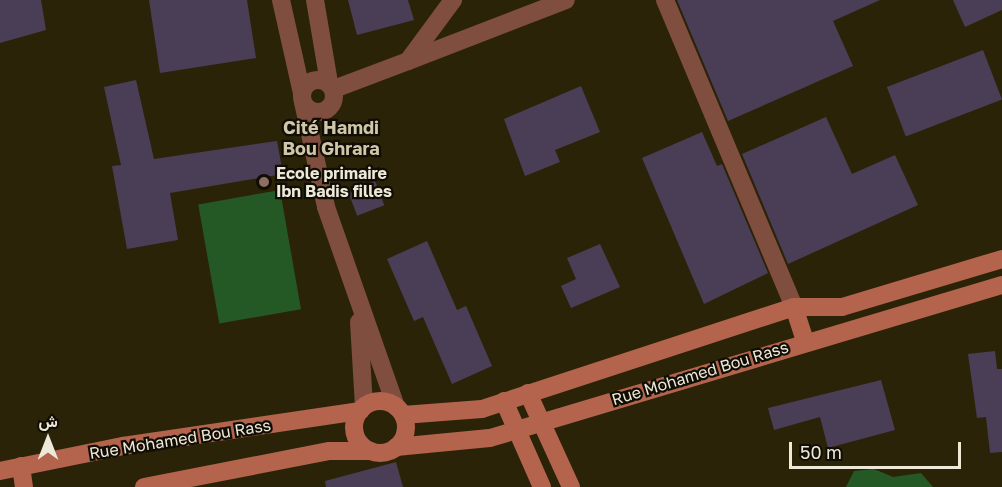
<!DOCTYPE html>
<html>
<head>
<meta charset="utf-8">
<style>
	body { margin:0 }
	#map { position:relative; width:1002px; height:487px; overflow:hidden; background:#2b2308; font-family:"Golos Text",Vazirmatn,sans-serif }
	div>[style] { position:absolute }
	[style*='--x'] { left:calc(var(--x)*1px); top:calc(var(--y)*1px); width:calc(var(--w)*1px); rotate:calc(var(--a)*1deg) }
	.green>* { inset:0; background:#245926; transform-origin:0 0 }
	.building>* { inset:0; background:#493e56; transform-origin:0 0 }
	.street>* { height:18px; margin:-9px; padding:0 9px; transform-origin:9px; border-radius:9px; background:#804e3f }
	.street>.ring { margin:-9px; padding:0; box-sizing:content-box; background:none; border:18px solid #804e3f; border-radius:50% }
	.secondary>* { height:18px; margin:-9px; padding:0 9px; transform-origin:9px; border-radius:9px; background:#b4644d }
	.secondary>.ring { margin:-9px; padding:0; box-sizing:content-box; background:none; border:18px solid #b4644d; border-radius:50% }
	.dots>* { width:16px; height:16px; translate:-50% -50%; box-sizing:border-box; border:3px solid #100d04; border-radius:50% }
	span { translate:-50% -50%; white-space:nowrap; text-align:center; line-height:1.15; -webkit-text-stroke:4.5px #100d04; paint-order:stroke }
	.poi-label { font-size:16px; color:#ede8d8; font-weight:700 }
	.left { translate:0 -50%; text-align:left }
	.street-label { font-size:16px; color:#ede8d8 }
	.neighbourhood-label { font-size:18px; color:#d0c6a8; font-weight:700 }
	.north { position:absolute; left:18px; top:409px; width:60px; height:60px; -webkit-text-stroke:4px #100d04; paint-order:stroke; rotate:0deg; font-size:16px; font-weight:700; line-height:24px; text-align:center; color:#ede8d8 }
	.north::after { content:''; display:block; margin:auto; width:21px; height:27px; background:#ede8d8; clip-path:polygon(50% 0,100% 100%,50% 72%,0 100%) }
	.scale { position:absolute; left:789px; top:442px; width:172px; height:27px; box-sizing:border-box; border:3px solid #ede8d8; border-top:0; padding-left:8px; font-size:18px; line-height:21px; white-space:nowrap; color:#ede8d8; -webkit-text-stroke:4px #100d04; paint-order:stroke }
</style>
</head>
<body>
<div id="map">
	<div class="green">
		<i style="left:280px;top:190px;width:121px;height:83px;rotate:80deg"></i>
		<i style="clip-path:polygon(874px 469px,893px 477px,921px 473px,933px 487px,846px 487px,854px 471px)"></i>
	</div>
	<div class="building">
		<i style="clip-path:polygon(0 0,41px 0,46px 30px,0 43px)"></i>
		<i style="clip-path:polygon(149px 0,247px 0,256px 58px,160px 73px)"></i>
		<i style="clip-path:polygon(348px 0,408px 0,414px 20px,357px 35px)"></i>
		<i style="clip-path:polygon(677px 0,880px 0,833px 21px,853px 66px,728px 121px)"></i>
		<i style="clip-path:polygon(953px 0,1002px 0,1002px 10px,965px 27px)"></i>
		<i style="left:983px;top:50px;width:53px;height:103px;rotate:69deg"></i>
		<i style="clip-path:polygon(136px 80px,154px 159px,277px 141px,283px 174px,170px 193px,178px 240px,127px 249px,112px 166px,121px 165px,104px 87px)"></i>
		<i style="clip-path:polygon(581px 86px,600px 132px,555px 150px,560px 162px,525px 176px,504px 119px)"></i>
		<i style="clip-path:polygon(826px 117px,852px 174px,895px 155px,918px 205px,788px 264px,742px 154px)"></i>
		<i style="clip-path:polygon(702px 132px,717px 166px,722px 164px,768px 273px,704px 304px,642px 158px)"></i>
		<i style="left:375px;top:181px;width:26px;height:29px;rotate:69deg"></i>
		<i style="clip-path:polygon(427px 241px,457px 310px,466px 306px,492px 366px,452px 384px,423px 317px,414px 321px,387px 259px)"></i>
		<i style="clip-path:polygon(600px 244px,620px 287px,571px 308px,561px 286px,576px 279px,567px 258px)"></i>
		<i style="clip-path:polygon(995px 351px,997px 369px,1002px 369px,1002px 452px,990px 453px,986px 417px,977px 418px,968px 354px)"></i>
		<i style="clip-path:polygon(881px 380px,895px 430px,828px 448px,820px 417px,774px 430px,768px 408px)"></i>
		<i style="clip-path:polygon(396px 462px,403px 487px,326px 487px,325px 481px)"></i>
	</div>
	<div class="street">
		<i style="--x:281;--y:0;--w:95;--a:77.3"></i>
		<i style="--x:315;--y:0;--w:84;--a:80.4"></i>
		<i style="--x:665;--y:0;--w:333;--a:67.2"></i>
		<i style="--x:408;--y:61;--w:169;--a:-21.1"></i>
		<i class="ring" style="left:302px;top:80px;width:14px;height:14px"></i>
		<i style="--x:334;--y:89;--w:79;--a:-20.7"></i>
		<i style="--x:408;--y:61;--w:76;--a:-53.6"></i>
		<i style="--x:303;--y:102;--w:107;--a:77.6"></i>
		<i style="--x:326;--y:207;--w:212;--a:70.7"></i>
		<i style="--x:359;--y:322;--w:85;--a:86.6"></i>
	</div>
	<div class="secondary">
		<i style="--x:794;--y:307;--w:35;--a:72"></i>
		<i style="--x:528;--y:393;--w:103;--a:65.4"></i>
		<i style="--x:504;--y:401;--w:94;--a:66.2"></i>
		<i class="ring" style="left:354px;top:401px;width:34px;height:34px"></i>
		<i style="--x:403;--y:415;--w:79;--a:-4.3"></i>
		<i style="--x:482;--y:409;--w:328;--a:-18.1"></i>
		<i style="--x:794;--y:307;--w:48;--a:0"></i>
		<i style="--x:842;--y:307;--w:167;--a:-16.7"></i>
		<i style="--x:396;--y:447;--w:94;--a:-5.5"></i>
		<i style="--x:490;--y:438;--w:534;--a:-16.64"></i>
		<i style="--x:21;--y:466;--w:21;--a:82"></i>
		<i style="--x:0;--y:471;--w:126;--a:-11.5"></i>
		<i style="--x:123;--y:446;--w:240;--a:-8.4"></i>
		<i style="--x:144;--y:487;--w:189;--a:-11"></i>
		<i style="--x:330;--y:451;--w:41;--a:0"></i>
	</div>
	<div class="dots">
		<i style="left:264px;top:182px;background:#8d6e63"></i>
	</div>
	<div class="poi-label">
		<span class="left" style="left:276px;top:182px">Ecole primaire<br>Ibn Badis filles</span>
	</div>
	<div class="street-label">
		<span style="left:700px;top:373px;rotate:-17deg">Rue Mohamed Bou Rass</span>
		<span style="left:180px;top:439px;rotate:-9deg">Rue Mohamed Bou Rass</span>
	</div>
	<div class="neighbourhood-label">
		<span style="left:331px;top:138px">Cité Hamdi<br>Bou Ghrara</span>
	</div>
	<div class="north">ش</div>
	<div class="scale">50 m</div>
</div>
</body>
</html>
